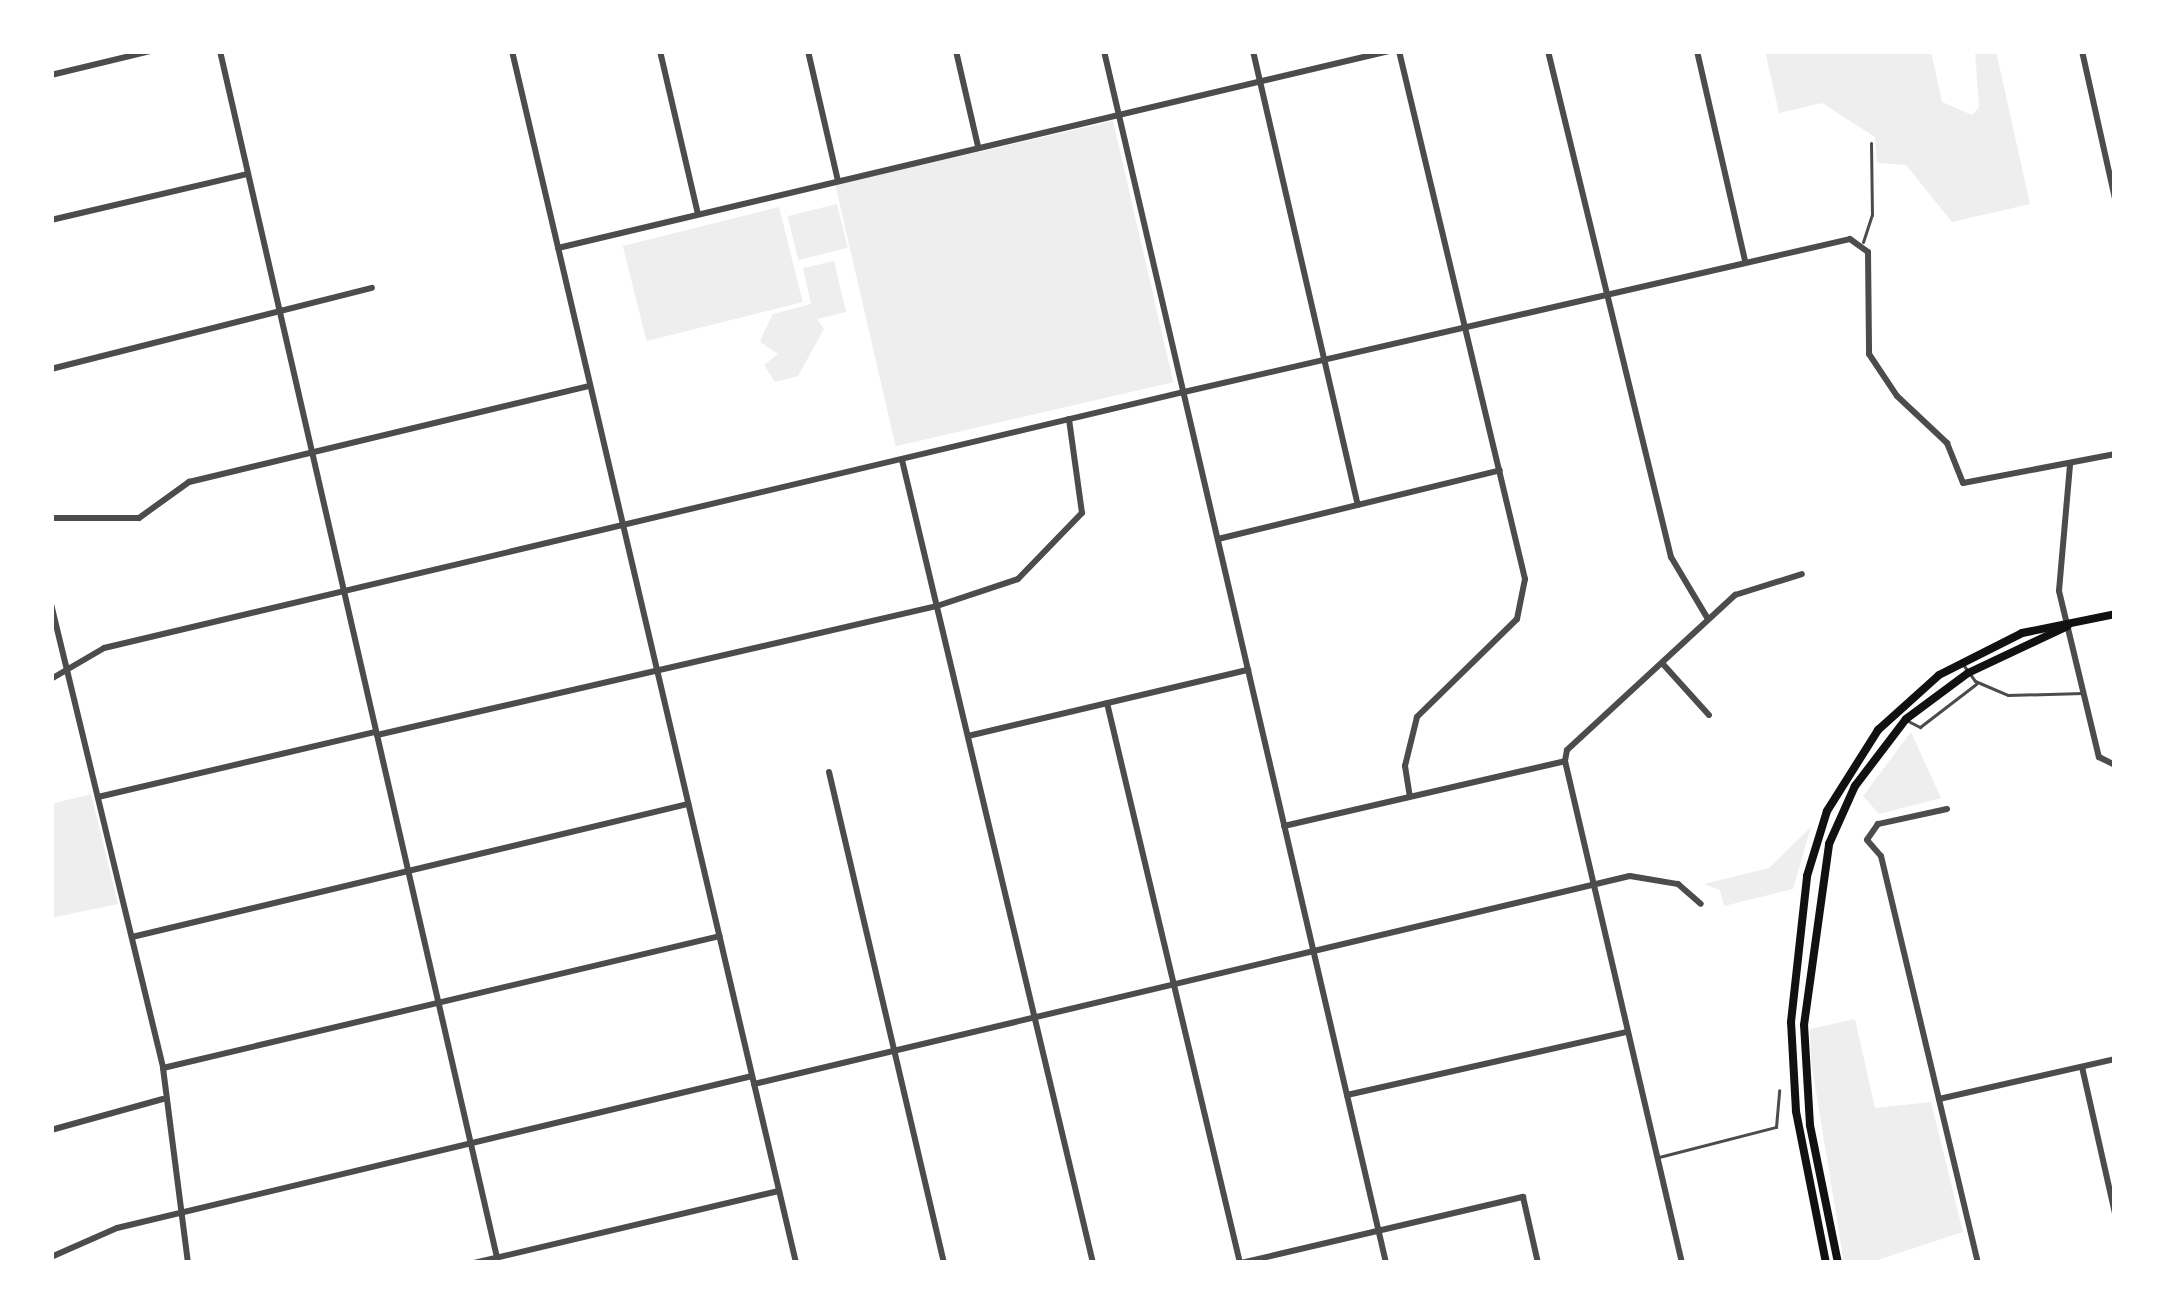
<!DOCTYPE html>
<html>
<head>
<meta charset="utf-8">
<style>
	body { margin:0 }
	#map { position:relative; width:2166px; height:1314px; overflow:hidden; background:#fff; font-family:Quicksand,sans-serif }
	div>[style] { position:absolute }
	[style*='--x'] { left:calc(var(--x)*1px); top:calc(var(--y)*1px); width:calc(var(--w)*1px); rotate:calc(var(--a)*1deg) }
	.green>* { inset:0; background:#eee; transform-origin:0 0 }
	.service>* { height:3px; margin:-1.5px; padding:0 1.5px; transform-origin:1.5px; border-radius:1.5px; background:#4c4c4c }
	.minor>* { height:6px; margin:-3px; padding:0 3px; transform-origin:3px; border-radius:3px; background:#4c4c4c }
	.tertiary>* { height:6px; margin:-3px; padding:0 3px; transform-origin:3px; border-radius:3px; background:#4c4c4c }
	.secondary>* { height:8px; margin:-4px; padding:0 4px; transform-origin:4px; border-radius:4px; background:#111 }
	span { translate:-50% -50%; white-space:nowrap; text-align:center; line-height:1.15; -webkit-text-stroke:9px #fff; paint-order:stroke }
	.frame { position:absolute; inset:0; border:54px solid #fff; pointer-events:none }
</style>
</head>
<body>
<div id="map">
	<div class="green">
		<i style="clip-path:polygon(1765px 51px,1931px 51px,1942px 102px,1972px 115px,1979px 107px,1975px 51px,1996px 51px,2030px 204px,1952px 222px,1906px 165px,1877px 163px,1875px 137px,1822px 103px,1779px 113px)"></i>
		<i style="left:1113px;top:121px;width:268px;height:285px;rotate:77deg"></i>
		<i style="left:837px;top:204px;width:45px;height:51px;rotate:76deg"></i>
		<i style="left:779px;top:207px;width:98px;height:161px;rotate:76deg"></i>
		<i style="clip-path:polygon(834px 261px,846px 312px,817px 319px,824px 329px,798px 376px,775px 382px,764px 365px,778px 354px,760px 342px,763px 334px,773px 314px,811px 304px,803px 268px)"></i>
		<i style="clip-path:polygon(1911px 732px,1941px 798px,1879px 814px,1863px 796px)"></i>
		<i style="clip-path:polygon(91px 794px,118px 904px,51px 918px,51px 804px)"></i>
		<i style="clip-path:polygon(1811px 827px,1793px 889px,1724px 906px,1720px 890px,1704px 884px,1769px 868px)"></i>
		<i style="clip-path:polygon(1855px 1019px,1875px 1108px,1931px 1102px,1963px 1232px,1868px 1263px,1844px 1263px,1811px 1061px,1810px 1029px)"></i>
	</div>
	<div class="service">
		<i style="--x:1863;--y:242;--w:28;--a:-72"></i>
		<i style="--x:1872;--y:215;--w:72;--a:-90.8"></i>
		<i style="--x:1962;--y:663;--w:22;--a:54"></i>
		<i style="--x:1975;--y:681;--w:36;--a:23"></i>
		<i style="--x:2008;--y:695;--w:75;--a:-1.5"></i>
		<i style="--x:1906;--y:720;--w:16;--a:27"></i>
		<i style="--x:1920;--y:727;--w:71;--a:-37.5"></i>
		<i style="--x:1659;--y:1157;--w:121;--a:-14.4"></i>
		<i style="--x:1776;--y:1127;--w:37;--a:-85"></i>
	</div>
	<div class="minor">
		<i style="--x:220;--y:51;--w:1238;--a:77.07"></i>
		<i style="--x:660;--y:51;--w:167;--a:76.9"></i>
		<i style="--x:808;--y:51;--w:133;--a:77"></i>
		<i style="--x:956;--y:51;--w:98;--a:77"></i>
		<i style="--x:1253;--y:51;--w:466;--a:77"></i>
		<i style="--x:1399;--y:51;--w:543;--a:76.58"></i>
		<i style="--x:1525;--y:579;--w:41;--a:101.3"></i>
		<i style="--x:1517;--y:619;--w:140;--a:135.6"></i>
		<i style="--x:1417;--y:717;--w:50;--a:103.8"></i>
		<i style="--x:1405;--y:766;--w:30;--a:81"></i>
		<i style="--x:1548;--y:51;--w:521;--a:76.34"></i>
		<i style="--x:1671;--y:557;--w:72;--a:59.2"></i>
		<i style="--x:1697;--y:51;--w:215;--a:77.1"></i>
		<i style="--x:2082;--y:51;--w:152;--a:77.4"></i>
		<i style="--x:51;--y:75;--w:103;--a:-13.5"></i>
		<i style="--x:51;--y:220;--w:201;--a:-13.2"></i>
		<i style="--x:558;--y:248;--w:854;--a:-13.34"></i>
		<i style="--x:51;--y:369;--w:331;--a:-14.2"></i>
		<i style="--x:1184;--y:392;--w:683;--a:-12.94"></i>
		<i style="--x:1850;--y:239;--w:22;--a:36"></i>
		<i style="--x:1868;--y:252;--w:102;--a:89.4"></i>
		<i style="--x:1869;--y:354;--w:50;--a:56.3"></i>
		<i style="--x:1897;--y:396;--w:69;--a:43.2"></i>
		<i style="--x:1947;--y:443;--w:43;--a:68.2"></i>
		<i style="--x:1963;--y:483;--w:155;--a:-10.8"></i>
		<i style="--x:902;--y:460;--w:825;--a:76.62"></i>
		<i style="--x:2070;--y:465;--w:126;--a:95"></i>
		<i style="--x:2059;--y:591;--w:171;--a:76.5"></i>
		<i style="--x:2099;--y:757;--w:18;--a:27"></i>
		<i style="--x:51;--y:518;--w:88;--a:0"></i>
		<i style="--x:139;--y:518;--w:62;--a:-35.8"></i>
		<i style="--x:189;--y:482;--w:412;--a:-13.5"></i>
		<i style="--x:1218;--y:539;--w:290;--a:-13.7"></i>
		<i style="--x:51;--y:604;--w:477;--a:76.4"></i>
		<i style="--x:163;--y:1068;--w:197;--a:82.7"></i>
		<i style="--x:1662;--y:663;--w:70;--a:47.9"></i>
		<i style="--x:1107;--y:703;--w:576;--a:76.64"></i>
		<i style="--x:377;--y:735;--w:575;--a:-12.97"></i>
		<i style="--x:937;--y:606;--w:85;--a:-18.4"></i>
		<i style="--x:1018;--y:579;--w:92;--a:-45.9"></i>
		<i style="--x:1082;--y:513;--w:95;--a:-97.9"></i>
		<i style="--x:968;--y:736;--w:288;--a:-13.3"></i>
		<i style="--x:1565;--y:761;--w:515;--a:76.88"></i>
		<i style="--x:829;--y:772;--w:504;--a:76.82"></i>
		<i style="--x:98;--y:797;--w:285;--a:-13.2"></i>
		<i style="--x:1947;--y:809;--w:71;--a:167.7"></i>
		<i style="--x:1878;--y:824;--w:19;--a:125"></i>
		<i style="--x:1867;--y:840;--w:21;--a:49"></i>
		<i style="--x:1881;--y:856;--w:418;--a:76.6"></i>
		<i style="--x:1284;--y:826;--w:288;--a:-13"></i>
		<i style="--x:1565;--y:761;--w:11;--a:-80"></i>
		<i style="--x:1567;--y:750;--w:229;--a:-42.7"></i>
		<i style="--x:1735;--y:595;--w:70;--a:-17.4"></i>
		<i style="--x:132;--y:937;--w:572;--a:-13.45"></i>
		<i style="--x:2082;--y:1067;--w:151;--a:77.3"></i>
		<i style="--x:163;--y:1068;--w:572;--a:-13.33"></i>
		<i style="--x:754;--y:1084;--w:900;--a:-13.36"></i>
		<i style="--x:1630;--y:876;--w:49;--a:9.5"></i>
		<i style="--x:1678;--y:884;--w:30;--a:41"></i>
		<i style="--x:1347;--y:1095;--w:287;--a:-12.7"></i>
		<i style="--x:1939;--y:1099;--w:180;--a:-12.8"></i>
		<i style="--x:51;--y:1130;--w:116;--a:-15.5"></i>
		<i style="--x:51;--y:1257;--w:72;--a:-23.7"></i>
		<i style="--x:117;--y:1228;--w:653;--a:-13.46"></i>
		<i style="--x:474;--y:1263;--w:313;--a:-13.3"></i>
		<i style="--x:1241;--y:1263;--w:290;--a:-13.2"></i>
		<i style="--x:1523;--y:1197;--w:68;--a:77.2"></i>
		<i style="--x:1471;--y:1263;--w:3;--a:0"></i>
	</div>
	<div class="tertiary">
		<i style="--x:512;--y:51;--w:1245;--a:76.81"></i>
		<i style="--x:1104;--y:51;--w:1244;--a:76.9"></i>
		<i style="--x:51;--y:679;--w:61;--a:-30.3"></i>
		<i style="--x:104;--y:648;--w:1110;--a:-13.34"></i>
	</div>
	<div class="secondary">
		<i style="--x:1826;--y:1263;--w:155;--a:-101.2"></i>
		<i style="--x:1796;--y:1111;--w:89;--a:-93.2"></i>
		<i style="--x:1791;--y:1022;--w:147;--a:-83.7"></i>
		<i style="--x:1807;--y:876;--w:68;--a:-72.9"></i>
		<i style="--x:1827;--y:811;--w:96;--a:-57.8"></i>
		<i style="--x:1878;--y:730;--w:82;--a:-42"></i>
		<i style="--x:1939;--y:675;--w:93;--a:-26.8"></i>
		<i style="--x:2022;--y:633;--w:95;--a:-11.5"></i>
		<i style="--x:1838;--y:1263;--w:141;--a:-101.5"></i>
		<i style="--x:1810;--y:1125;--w:100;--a:-93.4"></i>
		<i style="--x:1804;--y:1025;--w:183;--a:-82.1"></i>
		<i style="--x:1829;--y:844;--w:64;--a:-65.9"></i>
		<i style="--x:1855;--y:786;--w:84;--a:-52.7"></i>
		<i style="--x:1906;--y:719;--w:77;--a:-36.6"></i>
		<i style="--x:1968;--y:673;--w:110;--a:-25.2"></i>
	</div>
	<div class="frame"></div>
</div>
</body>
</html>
